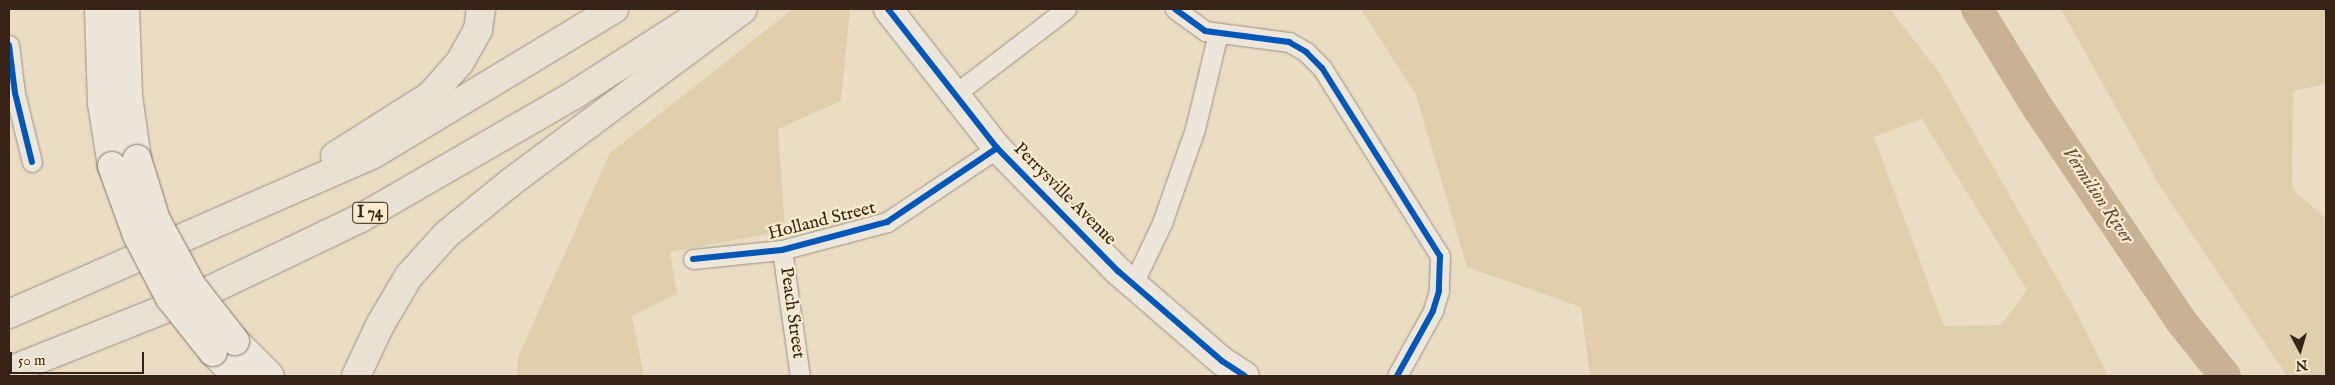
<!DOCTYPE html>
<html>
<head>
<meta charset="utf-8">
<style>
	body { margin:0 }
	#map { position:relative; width:2335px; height:385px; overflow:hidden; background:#ebddc4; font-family:"IM FELL English",serif }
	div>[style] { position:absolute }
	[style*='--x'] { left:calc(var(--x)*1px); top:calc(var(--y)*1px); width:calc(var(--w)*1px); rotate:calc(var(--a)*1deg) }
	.green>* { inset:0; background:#e1cead }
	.river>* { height:32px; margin:-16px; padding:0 16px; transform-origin:16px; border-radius:16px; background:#c7b294 }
	.roads { filter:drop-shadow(0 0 1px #9b9181) drop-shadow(0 0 1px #9b9181) }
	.street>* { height:19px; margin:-9.5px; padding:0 9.5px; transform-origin:9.5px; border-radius:9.5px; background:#ede6da }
	.secondary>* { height:28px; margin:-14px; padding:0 14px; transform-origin:14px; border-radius:14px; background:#ede6da }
	.highway>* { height:28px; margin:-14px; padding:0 14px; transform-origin:14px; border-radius:14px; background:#e9e2d4 }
	.bridges { filter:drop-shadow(0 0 1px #82786a) drop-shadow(0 0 1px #82786a) }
	.secondary-bridge>* { height:28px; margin:-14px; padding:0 14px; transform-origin:14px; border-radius:14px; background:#ede6da }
	.cycleway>* { height:6px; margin:-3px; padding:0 3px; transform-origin:3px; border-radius:3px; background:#0057b8 }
	span { translate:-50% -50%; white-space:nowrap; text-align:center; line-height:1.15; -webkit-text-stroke:4.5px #fceccf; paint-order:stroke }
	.shield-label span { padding:1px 4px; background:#fceccf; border:1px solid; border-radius:4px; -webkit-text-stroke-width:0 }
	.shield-label { font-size:16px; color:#372215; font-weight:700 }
	.street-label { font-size:18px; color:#372215 }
	.water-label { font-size:19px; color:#644e3a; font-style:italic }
	.frame { position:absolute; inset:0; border:10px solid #372215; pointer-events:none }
	.north { position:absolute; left:2275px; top:325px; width:50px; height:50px; -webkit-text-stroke:4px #fceccf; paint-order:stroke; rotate:174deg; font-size:14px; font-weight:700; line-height:20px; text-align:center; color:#372215 }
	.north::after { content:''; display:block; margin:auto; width:18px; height:22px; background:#372215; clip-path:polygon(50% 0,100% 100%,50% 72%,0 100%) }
	.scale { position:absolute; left:10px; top:352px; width:134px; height:22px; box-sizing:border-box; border:2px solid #372215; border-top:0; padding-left:6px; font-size:15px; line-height:18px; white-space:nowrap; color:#372215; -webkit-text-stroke:4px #fceccf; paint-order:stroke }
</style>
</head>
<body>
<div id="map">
	<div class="green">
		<i style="clip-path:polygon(793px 9px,850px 9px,841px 101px,778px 129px,785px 231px,670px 252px,677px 294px,632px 316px,644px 376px,517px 376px,518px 357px,610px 153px)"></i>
		<i style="clip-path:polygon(evenodd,1361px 9px,1890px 9px,1939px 72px,2074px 308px,2108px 376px,1590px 376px,1581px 307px,1467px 267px,1416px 95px,1361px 9px,1922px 119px,2027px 290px,2001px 325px,1944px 326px,1874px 137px,1922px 119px)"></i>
		<i style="clip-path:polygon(2061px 9px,2326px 9px,2326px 84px,2293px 91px,2292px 189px,2326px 218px,2326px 376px,2287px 376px,2161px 188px)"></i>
	</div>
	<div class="river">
		<i style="--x:1977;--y:9;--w:116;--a:58.4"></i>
		<i style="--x:2038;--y:108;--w:257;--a:56.1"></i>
		<i style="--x:2181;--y:321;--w:70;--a:51.3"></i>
	</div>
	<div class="roads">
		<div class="street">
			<i style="--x:1175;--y:9;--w:37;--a:36"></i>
			<i style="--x:1205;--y:31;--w:85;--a:7.5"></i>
			<i style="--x:1289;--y:42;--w:20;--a:30"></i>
			<i style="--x:1306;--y:52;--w:23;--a:45"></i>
			<i style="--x:1322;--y:68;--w:222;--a:57.9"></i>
			<i style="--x:1440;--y:256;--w:35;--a:92"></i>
			<i style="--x:1439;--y:291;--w:21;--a:107"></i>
			<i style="--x:1433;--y:311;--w:74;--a:119"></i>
			<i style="--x:9;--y:45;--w:48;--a:82.9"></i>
			<i style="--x:15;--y:93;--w:71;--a:76.2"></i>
			<i style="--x:955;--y:94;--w:140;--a:-37.4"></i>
			<i style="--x:782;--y:250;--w:127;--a:81.9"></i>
			<i style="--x:693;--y:259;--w:89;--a:-5.8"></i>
			<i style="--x:782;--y:250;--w:109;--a:-14.9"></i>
			<i style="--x:887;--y:222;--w:133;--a:-33.9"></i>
			<i style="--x:1133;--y:284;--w:68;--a:-64.6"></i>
			<i style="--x:1162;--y:223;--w:100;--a:-70.7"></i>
			<i style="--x:1195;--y:129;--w:99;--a:-76.5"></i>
		</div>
		<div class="secondary">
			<i style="--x:99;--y:9;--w:94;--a:88.2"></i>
			<i style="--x:102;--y:103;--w:64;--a:81"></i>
			<i style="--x:125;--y:9;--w:87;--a:88"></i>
			<i style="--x:128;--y:96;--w:64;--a:81.9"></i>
			<i style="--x:888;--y:9;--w:177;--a:51.9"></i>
			<i style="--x:997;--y:148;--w:173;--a:45.5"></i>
			<i style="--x:1118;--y:271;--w:138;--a:40.9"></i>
			<i style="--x:1222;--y:361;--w:27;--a:33"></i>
			<i style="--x:235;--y:341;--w:49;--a:45"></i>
			<i style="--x:213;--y:352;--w:34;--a:45"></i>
		</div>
		<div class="highway">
			<i style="--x:335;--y:156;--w:112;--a:-32.3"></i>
			<i style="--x:430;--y:96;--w:45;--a:-48.6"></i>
			<i style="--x:460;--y:62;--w:37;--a:-61"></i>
			<i style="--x:478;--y:30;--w:21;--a:-82"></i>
			<i style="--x:9;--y:314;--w:396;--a:-23.7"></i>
			<i style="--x:372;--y:155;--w:283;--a:-31.1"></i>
			<i style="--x:9;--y:371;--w:206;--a:-21.7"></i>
			<i style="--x:200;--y:295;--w:178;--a:-25.6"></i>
			<i style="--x:361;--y:218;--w:246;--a:-30"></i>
			<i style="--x:574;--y:95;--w:159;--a:-32.7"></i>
			<i style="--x:356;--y:376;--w:56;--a:-64.8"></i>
			<i style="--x:380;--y:325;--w:57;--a:-59.4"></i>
			<i style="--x:409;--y:276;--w:57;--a:-47.9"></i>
			<i style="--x:447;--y:234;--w:82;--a:-39.1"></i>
			<i style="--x:511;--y:182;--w:289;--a:-36.7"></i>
		</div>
	</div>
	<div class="bridges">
		<div class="secondary-bridge">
			<i style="--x:137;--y:159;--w:64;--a:72.7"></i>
			<i style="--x:156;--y:220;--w:75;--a:61.4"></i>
			<i style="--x:192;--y:286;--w:70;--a:52"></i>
			<i style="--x:112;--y:166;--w:73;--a:70.1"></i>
			<i style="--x:137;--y:235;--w:71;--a:62.4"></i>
			<i style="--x:170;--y:298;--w:69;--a:51.5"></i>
		</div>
	</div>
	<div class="cycleway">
		<i style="--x:888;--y:9;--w:177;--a:51.9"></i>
		<i style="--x:997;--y:148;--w:173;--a:45.5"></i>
		<i style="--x:1118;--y:271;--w:138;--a:40.9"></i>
		<i style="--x:1222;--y:361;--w:27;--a:33"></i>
		<i style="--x:1175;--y:9;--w:37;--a:36"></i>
		<i style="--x:1205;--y:31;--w:85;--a:7.5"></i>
		<i style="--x:1289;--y:42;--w:20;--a:30"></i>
		<i style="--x:1306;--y:52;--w:23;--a:45"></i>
		<i style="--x:1322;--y:68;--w:222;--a:57.9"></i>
		<i style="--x:1440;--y:256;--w:35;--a:92"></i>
		<i style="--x:1439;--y:291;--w:21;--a:107"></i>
		<i style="--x:1433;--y:311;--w:74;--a:119"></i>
		<i style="--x:9;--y:45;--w:48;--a:82.9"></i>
		<i style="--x:15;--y:93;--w:71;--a:76.2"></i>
		<i style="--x:693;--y:259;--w:89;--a:-5.8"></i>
		<i style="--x:782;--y:250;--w:109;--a:-14.9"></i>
		<i style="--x:887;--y:222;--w:133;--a:-33.9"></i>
	</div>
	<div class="shield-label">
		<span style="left:370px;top:213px">I 74</span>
	</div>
	<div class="street-label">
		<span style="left:1064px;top:195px;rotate:45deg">Perrysville Avenue</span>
		<span style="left:822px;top:222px;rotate:-14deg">Holland Street</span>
		<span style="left:791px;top:313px;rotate:82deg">Peach Street</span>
	</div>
	<div class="water-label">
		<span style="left:2097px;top:196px;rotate:56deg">Vermilion River</span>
	</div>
	<div class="frame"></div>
	<div class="north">N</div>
	<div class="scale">50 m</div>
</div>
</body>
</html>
